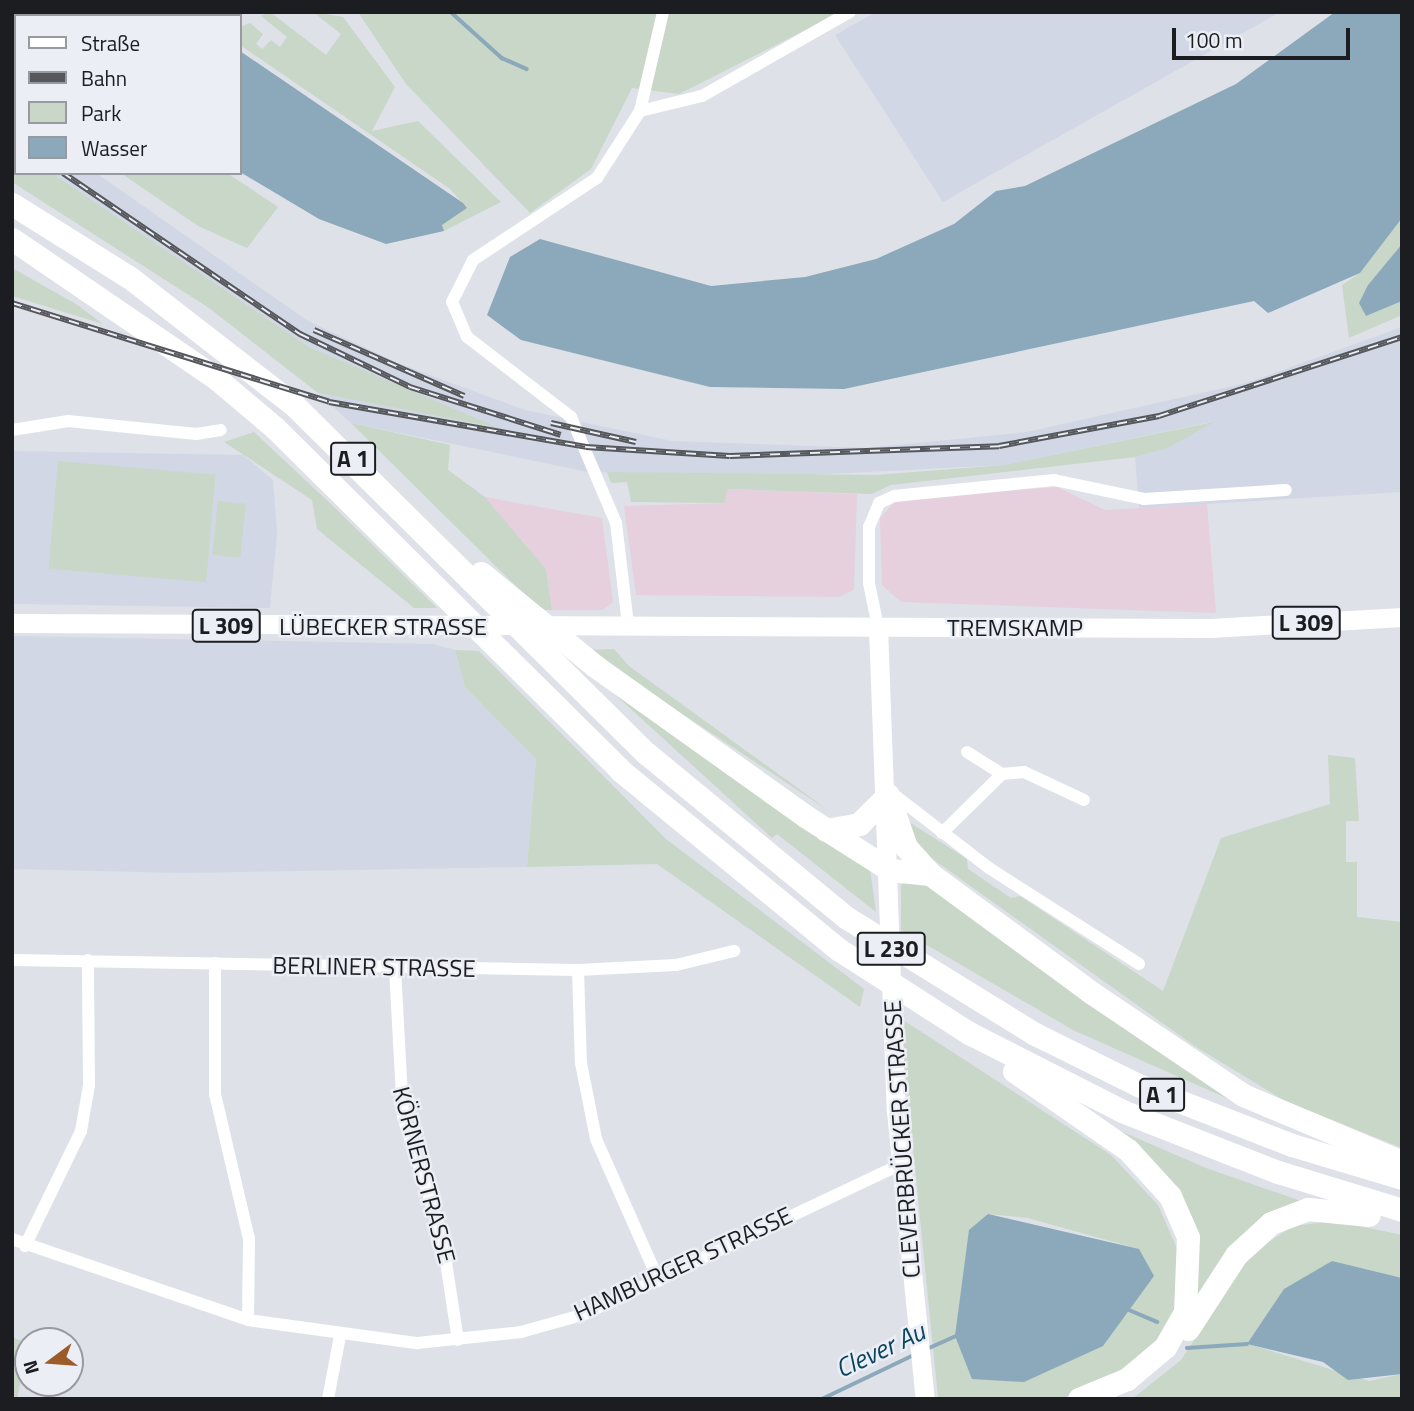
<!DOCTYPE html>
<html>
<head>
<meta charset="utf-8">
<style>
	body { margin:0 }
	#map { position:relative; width:1414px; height:1411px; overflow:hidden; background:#dee1e8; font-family:"Titillium Web",sans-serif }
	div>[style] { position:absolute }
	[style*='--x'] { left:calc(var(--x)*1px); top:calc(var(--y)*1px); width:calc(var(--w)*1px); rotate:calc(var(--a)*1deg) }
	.commercial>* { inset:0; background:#e6d0dd }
	.built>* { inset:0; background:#d1d7e5 }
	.green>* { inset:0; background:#c8d7c7; transform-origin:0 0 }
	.water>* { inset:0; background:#8ba9ba }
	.stream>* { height:3.5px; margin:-1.75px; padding:0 1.75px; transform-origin:1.75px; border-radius:1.75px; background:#8ba9ba }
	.minor>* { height:12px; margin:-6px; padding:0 6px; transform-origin:6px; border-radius:6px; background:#fff }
	.primary>* { height:19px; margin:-9.5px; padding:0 9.5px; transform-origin:9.5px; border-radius:9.5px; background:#fff }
	.motorway>* { height:23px; margin:-11.5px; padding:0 11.5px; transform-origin:11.5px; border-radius:11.5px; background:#fff }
	.rail>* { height:6px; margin-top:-3px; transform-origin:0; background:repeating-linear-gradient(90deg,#ebeef5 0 10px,#55575b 0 20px); box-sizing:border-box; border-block:2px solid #55575b }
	span { translate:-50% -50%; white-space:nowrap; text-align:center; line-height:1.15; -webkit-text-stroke:5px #ebeef5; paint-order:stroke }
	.shield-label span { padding:2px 5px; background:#ebeef5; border:2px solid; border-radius:5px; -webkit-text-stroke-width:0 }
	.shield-label { font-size:23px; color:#1c1d20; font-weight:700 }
	.street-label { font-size:24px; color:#1c1d20 }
	.water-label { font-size:26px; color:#09455f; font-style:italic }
	.frame { position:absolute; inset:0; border:14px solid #1c1d20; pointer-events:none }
	.legend { position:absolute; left:14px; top:14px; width:228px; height:161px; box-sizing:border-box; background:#ebeef5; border:2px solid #989aa0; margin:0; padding:9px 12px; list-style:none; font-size:21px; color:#1c1d20 }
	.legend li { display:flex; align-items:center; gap:14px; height:35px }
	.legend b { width:35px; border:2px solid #989aa0 }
	.north { position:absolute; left:14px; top:1327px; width:70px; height:70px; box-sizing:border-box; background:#ebeef5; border:2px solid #989aa0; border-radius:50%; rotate:254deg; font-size:19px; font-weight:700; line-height:28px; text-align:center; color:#1c1d20 }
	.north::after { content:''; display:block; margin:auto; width:24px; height:32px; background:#9e5b2a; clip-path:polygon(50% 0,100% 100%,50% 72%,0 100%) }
	.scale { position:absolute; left:1172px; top:28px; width:178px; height:32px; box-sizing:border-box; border:4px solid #1c1d20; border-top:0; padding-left:9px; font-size:21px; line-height:24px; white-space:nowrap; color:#1c1d20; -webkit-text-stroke:5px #ebeef5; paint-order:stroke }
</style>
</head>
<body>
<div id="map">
	<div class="commercial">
		<i style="clip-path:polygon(1057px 487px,1105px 510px,1207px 504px,1216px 613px,901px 602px,882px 585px,880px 518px,897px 499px)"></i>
		<i style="clip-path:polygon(726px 489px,857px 494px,854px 590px,839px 597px,636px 595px,624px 506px,725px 503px)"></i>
		<i style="clip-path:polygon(485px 497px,602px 518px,613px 602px,603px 610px,552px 610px,546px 569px)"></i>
	</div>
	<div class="built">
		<i style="clip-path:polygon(876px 12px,1280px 12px,943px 202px,835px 35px)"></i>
		<i style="clip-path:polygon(52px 173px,96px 173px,308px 321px,400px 364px,525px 410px,672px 441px,866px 448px,1027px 432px,1246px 383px,1402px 327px,1402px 492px,1139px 508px,1135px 457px,1168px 448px,1211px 422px,1004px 465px,789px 476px,588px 472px,351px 423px,318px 393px,493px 427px,309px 347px)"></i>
		<i style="clip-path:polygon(12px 451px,243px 455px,273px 480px,277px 533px,270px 608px,12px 604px)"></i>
		<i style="clip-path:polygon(12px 636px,433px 644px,455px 650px,465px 687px,536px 759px,527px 867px,182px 873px,12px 869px)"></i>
	</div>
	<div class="green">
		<i style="clip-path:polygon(270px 12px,326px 55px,341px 34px,313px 12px,343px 17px,395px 87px,372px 131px,418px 121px,501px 202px,444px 231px,442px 225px,467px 208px,450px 189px,240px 45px,240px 27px,250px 23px,263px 34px,256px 44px,262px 49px,271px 40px,280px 47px,287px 37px,261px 16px)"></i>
		<i style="clip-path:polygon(358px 12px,841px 12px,679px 94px,632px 88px,591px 169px,530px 213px,406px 84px)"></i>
		<i style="clip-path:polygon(12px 145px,16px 173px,52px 173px,309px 347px,499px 428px,318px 393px,209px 308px,12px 182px)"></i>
		<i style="clip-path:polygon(121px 173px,227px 173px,278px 207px,247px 248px,198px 226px)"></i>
		<i style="clip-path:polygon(1402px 218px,1402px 244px,1368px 285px,1366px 316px,1402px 301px,1402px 315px,1349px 338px,1342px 285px,1360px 273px)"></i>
		<i style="clip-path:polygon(12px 268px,76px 304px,103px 324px,12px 296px)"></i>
		<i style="clip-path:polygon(1214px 422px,1168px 448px,1135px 457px,891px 485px,872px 494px,727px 489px,725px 503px,631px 502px,627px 482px,611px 483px,607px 472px,876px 475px,1004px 465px)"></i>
		<i style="clip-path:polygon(351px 423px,450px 445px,448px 470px,485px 497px,546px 569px,552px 610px,540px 610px)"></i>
		<i style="clip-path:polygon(254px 432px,335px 508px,437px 608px,414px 608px,317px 529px,312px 500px,224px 442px)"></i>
		<i style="left:58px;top:461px;width:158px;height:108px;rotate:5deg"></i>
		<i style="left:218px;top:501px;width:28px;height:54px;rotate:6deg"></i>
		<i style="clip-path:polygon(614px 649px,629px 666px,832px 813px,586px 650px)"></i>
		<i style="clip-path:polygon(455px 650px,479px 651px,666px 839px,864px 989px,860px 1007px,657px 864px,527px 867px,536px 759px,465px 687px)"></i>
		<i style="clip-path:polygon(609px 689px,870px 869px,876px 912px,777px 834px,772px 838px)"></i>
		<i style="clip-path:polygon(1328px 755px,1355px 758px,1359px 821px,1346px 821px,1346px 862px,1357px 862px,1357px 917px,1402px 922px,1402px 1148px,1285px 1101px,1196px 1047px,913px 845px,909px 822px,967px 859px,968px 869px,1011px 898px,1020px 896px,1163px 991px,1221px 838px,1330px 804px)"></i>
		<i style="clip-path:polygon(910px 879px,925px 880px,1233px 1101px,1073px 1030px,901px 930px,901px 885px)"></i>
		<i style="clip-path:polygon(evenodd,900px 1018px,1111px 1155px,1158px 1205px,1182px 1260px,1173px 1318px,1162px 1337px,1106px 1384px,1059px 1399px,938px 1397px,900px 1018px,988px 1214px,1028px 1218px,1139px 1249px,988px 1214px)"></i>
		<i style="clip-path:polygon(1111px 1127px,1206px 1168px,1304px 1202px,1195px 1300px,1193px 1223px)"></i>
		<i style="clip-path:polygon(1335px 1221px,1402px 1235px,1402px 1278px,1331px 1261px,1248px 1344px,1369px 1381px,1402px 1374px,1402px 1399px,1132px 1399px,1181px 1360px,1252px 1253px,1293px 1226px)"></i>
		<i style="clip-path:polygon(12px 1337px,28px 1344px,17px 1399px,12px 1399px)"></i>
	</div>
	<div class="water">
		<i style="clip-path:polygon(12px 12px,184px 12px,189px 16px,16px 16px,16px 39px)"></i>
		<i style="clip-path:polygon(1335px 12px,1402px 12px,1402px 218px,1360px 273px,1268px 313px,1254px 301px,844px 389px,710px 387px,521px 340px,487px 315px,510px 257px,540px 239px,711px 286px,805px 277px,876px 259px,954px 224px,996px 191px,1025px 186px,1236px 84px)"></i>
		<i style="clip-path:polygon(240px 51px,463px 203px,467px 208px,442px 225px,444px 231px,386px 244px,319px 219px,240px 172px)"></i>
		<i style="clip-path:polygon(1402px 244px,1402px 301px,1366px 316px,1359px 303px,1368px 285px)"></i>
		<i style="clip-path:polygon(988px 1214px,1139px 1249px,1154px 1276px,1103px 1346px,1024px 1382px,972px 1379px,955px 1336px,969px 1230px)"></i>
		<i style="clip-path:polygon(1332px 1261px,1402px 1278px,1402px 1374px,1348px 1380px,1323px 1362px,1247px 1344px,1284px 1289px)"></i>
	</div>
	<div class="stream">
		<i style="--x:451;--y:12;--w:69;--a:42"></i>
		<i style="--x:502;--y:58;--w:27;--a:24"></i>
		<i style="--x:1127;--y:1309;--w:33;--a:23"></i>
		<i style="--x:1187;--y:1348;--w:60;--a:-3.8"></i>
		<i style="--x:927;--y:1349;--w:35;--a:-24"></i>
		<i style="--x:822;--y:1399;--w:102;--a:-25.6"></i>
	</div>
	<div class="minor">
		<i style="--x:640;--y:111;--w:64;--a:-13.6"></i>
		<i style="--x:702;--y:96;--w:170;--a:-29.6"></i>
		<i style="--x:12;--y:430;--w:57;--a:-9.1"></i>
		<i style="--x:68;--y:421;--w:129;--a:5.8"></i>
		<i style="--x:196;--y:434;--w:25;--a:-9"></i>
		<i style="--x:628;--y:625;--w:103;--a:-96.7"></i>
		<i style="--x:616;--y:523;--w:115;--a:-113"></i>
		<i style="--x:571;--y:417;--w:131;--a:-142.4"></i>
		<i style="--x:467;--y:337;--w:38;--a:-113"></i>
		<i style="--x:452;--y:302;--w:47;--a:-63.4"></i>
		<i style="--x:473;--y:260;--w:149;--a:-33.5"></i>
		<i style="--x:597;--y:178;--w:80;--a:-57.3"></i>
		<i style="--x:640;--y:111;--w:102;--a:-76.9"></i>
		<i style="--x:878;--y:627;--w:45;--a:-101.6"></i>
		<i style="--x:869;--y:583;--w:56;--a:-90"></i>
		<i style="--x:869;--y:527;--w:26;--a:-67"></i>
		<i style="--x:879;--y:503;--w:17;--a:-25"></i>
		<i style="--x:894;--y:496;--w:161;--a:-5.7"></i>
		<i style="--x:1054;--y:480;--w:92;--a:11.9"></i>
		<i style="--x:1144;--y:499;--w:142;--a:-3.6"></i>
		<i style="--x:967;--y:752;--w:41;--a:32.2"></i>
		<i style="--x:1002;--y:774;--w:22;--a:-5"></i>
		<i style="--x:1024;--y:772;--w:66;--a:25"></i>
		<i style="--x:888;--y:790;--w:128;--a:37.7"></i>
		<i style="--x:989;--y:868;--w:178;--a:32.6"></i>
		<i style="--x:942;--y:833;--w:84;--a:-44.5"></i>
		<i style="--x:12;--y:960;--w:566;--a:1.01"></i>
		<i style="--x:578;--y:970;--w:98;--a:-2.9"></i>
		<i style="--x:676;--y:965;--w:60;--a:-13.6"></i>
		<i style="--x:215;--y:963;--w:131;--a:90"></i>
		<i style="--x:215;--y:1094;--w:149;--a:76.8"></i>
		<i style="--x:249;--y:1239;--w:81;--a:90.7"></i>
		<i style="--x:395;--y:968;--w:149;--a:86.9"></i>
		<i style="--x:403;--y:1117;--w:125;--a:71.9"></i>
		<i style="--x:442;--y:1236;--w:105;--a:81.3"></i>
		<i style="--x:578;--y:970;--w:93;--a:88.2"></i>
		<i style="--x:581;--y:1063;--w:77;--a:78.8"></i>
		<i style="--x:596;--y:1139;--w:155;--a:66.1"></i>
		<i style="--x:12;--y:1239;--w:250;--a:18.9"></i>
		<i style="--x:248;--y:1320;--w:171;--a:7.8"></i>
		<i style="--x:417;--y:1343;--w:105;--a:-6"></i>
		<i style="--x:521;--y:1332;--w:63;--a:-15.6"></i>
		<i style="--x:582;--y:1315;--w:353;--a:-25.3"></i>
		<i style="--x:25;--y:1246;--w:128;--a:-64"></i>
		<i style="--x:81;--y:1131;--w:47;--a:-80.1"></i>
		<i style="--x:89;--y:1085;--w:125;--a:-90.5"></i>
		<i style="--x:328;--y:1399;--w:64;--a:-79.2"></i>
	</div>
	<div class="primary">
		<i style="--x:12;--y:623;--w:1199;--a:0.24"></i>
		<i style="--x:1211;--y:628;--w:191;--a:-3.3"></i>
		<i style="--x:878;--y:627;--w:484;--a:87.9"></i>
		<i style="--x:896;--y:1111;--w:289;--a:84.3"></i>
	</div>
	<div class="motorway">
		<i style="--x:12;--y:204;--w:138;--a:32"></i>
		<i style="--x:129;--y:277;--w:207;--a:37.8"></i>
		<i style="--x:293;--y:404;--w:496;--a:44.7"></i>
		<i style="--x:646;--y:753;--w:260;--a:39.4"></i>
		<i style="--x:847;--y:918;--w:221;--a:31.7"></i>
		<i style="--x:1035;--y:1034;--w:115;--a:26.3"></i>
		<i style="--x:1138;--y:1085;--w:165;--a:21.3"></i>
		<i style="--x:1292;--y:1145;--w:115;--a:16.7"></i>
		<i style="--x:12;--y:239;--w:248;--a:34.3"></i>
		<i style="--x:217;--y:379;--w:76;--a:40.2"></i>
		<i style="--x:275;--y:428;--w:486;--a:44.7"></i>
		<i style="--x:620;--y:770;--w:282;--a:39.4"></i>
		<i style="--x:838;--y:949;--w:156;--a:32.7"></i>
		<i style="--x:969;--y:1033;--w:172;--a:27"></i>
		<i style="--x:1122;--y:1111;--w:168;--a:21.4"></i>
		<i style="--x:1278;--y:1172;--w:130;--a:17"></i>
		<i style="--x:481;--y:573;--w:147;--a:39.2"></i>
		<i style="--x:595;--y:666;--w:258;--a:35.5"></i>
		<i style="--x:805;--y:816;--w:101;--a:32.4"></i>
		<i style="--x:890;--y:870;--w:40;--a:5.7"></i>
		<i style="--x:888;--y:795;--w:55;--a:70.9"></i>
		<i style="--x:906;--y:847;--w:36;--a:48"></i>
		<i style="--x:930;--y:874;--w:201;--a:36.3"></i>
		<i style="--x:1092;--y:993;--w:182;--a:34"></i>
		<i style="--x:1243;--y:1095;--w:173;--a:22.8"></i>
		<i style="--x:826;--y:830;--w:34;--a:-10"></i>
		<i style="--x:859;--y:824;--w:41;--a:-45"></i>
		<i style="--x:1014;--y:1071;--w:139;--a:34.7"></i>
		<i style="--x:1128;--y:1150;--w:62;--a:47.6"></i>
		<i style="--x:1170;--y:1196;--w:45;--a:66.3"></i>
		<i style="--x:1188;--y:1237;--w:75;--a:92.3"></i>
		<i style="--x:1185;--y:1312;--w:40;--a:119.7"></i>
		<i style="--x:1165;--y:1347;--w:50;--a:139.9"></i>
		<i style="--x:1127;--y:1379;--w:52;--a:157.4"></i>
		<i style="--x:1188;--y:1329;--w:88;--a:-57"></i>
		<i style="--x:1236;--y:1255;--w:47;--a:-42.4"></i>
		<i style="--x:1271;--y:1223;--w:40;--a:-21"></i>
		<i style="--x:1308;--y:1209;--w:61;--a:5.6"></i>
	</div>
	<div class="rail">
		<i style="--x:12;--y:128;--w:5;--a:37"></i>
		<i style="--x:63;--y:173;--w:287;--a:34.2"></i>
		<i style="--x:300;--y:334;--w:122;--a:25.7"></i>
		<i style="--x:410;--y:387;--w:158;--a:17.6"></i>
		<i style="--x:12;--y:303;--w:332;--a:17.3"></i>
		<i style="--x:329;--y:402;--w:261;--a:9.9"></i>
		<i style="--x:586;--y:447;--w:144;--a:3.6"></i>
		<i style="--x:730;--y:456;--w:269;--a:-2.1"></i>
		<i style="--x:999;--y:446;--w:163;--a:-10.6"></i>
		<i style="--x:1159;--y:416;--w:256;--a:-18"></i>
		<i style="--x:314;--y:330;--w:164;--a:23.7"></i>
		<i style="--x:551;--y:423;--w:87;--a:12.6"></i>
	</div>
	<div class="shield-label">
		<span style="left:353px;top:459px">A 1</span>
		<span style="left:1306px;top:623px">L 309</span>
		<span style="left:226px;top:626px">L 309</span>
		<span style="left:891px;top:949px">L 230</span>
		<span style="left:1162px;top:1095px">A 1</span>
	</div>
	<div class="street-label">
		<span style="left:383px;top:627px">LÜBECKER STRASSE</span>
		<span style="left:1015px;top:628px">TREMSKAMP</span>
		<span style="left:374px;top:967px;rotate:1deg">BERLINER STRASSE</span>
		<span style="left:902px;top:1139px;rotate:-94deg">CLEVERBRÜCKER STRASSE</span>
		<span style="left:424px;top:1175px;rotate:75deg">KÖRNERSTRASSE</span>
		<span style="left:683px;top:1264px;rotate:-25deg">HAMBURGER STRASSE</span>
	</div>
	<div class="water-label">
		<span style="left:880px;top:1350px;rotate:-25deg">Clever Au</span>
	</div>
	<div class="frame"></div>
	<ul class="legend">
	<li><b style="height:9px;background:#fff"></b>Straße</li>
	<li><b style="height:9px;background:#55575b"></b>Bahn</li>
	<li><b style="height:19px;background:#c8d7c7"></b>Park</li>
	<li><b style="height:19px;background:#8ba9ba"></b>Wasser</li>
	</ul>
	<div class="north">N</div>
	<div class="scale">100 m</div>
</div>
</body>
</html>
